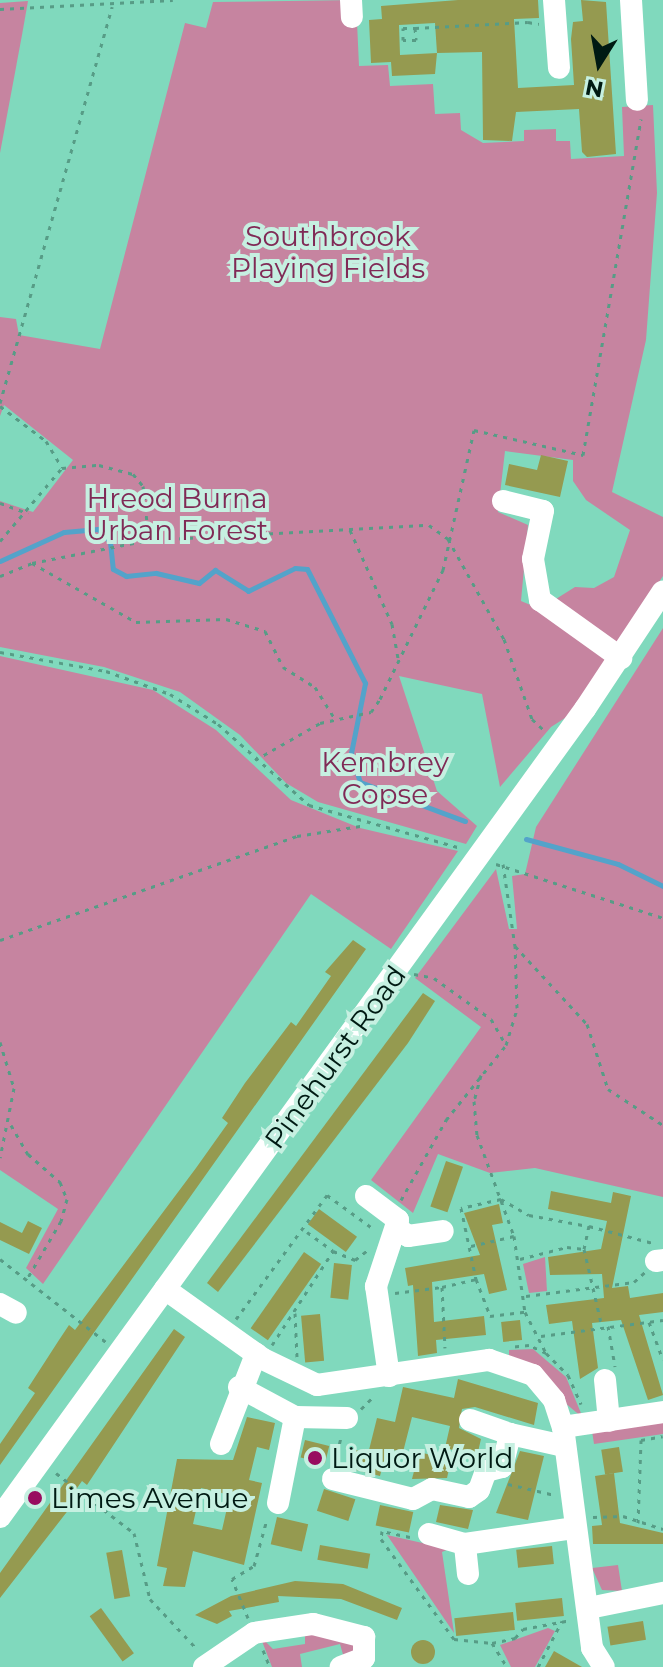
<!DOCTYPE html>
<html>
<head>
<meta charset="utf-8">
<style>
	body { margin:0 }
	#map { position:relative; width:663px; height:1667px; overflow:hidden; background:#80d9bd; font-family:Montserrat,sans-serif }
	div>[style] { position:absolute }
	[style*='--x'] { left:calc(var(--x)*1px); top:calc(var(--y)*1px); width:calc(var(--w)*1px); rotate:calc(var(--a)*1deg) }
	.green>* { inset:0; background:#c684a0 }
	.stream>* { height:5px; margin:-2.5px; padding:0 2.5px; transform-origin:2.5px; border-radius:2.5px; background:#53a3ca }
	.building>* { inset:0; background:#959a50; transform-origin:0 0 }
	.round { border-radius:50% }
	.path>* { height:3px; margin-top:-1.5px; transform-origin:0; background:repeating-linear-gradient(90deg,#579c86 0 4px,transparent 0 10px) }
	.minor>* { height:22px; margin:-11px; padding:0 11px; transform-origin:11px; border-radius:11px; background:#fff }
	.dots>* { width:22px; height:22px; translate:-50% -50%; box-sizing:border-box; border:4px solid #c6f0e1; border-radius:50% }
	span { translate:-50% -50%; white-space:nowrap; text-align:center; line-height:1.15; -webkit-text-stroke:8px #c6f0e1; paint-order:stroke }
	.park-label { font-size:28px; color:#802a56 }
	.street-label { font-size:28px; color:#001a13 }
	.poi-label { font-size:28px; color:#001a13 }
	.left { translate:0 -50%; text-align:left }
	.north { position:absolute; left:559px; top:24px; width:80px; height:80px; -webkit-text-stroke:6px #c6f0e1; paint-order:stroke; rotate:191deg; font-size:22px; font-weight:700; line-height:32px; text-align:center; color:#001a13 }
	.north::after { content:''; display:block; margin:auto; width:28px; height:36px; background:#001a13; clip-path:polygon(50% 0,100% 100%,50% 72%,0 100%) }
</style>
</head>
<body>
<div id="map">
	<div class="green">
		<i style="clip-path:polygon(evenodd,356px 0,359px 66px,388px 65px,390px 86px,433px 84px,435px 114px,460px 113px,461px 130px,483px 143px,524px 141px,524px 130px,556px 129px,556px 141px,570px 141px,571px 159px,624px 156px,622px 107px,653px 105px,657px 193px,646px 340px,612px 492px,663px 517px,663px 576px,576px 711px,551px 727px,500px 787px,482px 694px,399px 676px,437px 791px,477px 826px,466px 844px,318px 802px,286px 783px,240px 735px,180px 692px,104px 667px,0 647px,0 501px,33px 512px,73px 460px,4px 405px,0 416px,0 317px,16px 319px,19px 335px,100px 349px,185px 23px,206px 28px,213px 2px,356px 0,505px 451px,573px 460px,573px 481px,586px 500px,630px 530px,614px 577px,594px 588px,575px 587px,540px 609px,521px 601px,528px 525px,498px 512px,505px 451px)"></i>
		<i style="clip-path:polygon(28px 1px,22px 35px,0 153px,0 3px)"></i>
		<i style="clip-path:polygon(663px 628px,663px 1197px,535px 1168px,490px 1173px,438px 1154px,413px 1213px,371px 1180px,481px 1027px,415px 978px,496px 869px,509px 929px,517px 929px,512px 876px,525px 874px,536px 827px)"></i>
		<i style="clip-path:polygon(0 656px,153px 690px,216px 730px,291px 800px,360px 828px,458px 851px,391px 949px,311px 894px,43px 1284px,26px 1268px,58px 1209px,0 1170px)"></i>
		<i style="clip-path:polygon(545px 1257px,547px 1291px,529px 1293px,523px 1264px)"></i>
		<i style="clip-path:polygon(533px 1349px,566px 1377px,583px 1418px,509px 1356px,509px 1350px)"></i>
		<i style="clip-path:polygon(663px 1419px,663px 1434px,594px 1444px,592px 1431px)"></i>
		<i style="clip-path:polygon(387px 1535px,449px 1549px,442px 1552px,454px 1633px)"></i>
		<i style="clip-path:polygon(618px 1565px,622px 1591px,602px 1590px,592px 1568px)"></i>
		<i style="clip-path:polygon(548px 1628px,555px 1631px,535px 1667px,511px 1667px,500px 1645px)"></i>
		<i style="clip-path:polygon(305px 1632px,361px 1647px,344px 1658px,340px 1644px,300px 1654px,302px 1667px,272px 1667px,260px 1636px,273px 1649px,305px 1644px)"></i>
	</div>
	<div class="stream">
		<i style="--x:0;--y:561;--w:70;--a:-24.4"></i>
		<i style="--x:64;--y:532;--w:34;--a:-5"></i>
		<i style="--x:98;--y:529;--w:18;--a:47"></i>
		<i style="--x:110;--y:542;--w:27;--a:84"></i>
		<i style="--x:113;--y:569;--w:15;--a:28"></i>
		<i style="--x:126;--y:576;--w:30;--a:-6"></i>
		<i style="--x:156;--y:573;--w:44;--a:13.1"></i>
		<i style="--x:199;--y:583;--w:21;--a:-39"></i>
		<i style="--x:215;--y:570;--w:39;--a:32"></i>
		<i style="--x:248;--y:591;--w:52;--a:-26.1"></i>
		<i style="--x:295;--y:568;--w:12;--a:5"></i>
		<i style="--x:307;--y:569;--w:128;--a:63"></i>
		<i style="--x:365;--y:683;--w:71;--a:101.3"></i>
		<i style="--x:351;--y:753;--w:30;--a:73"></i>
		<i style="--x:360;--y:782;--w:112;--a:20.4"></i>
		<i style="--x:526;--y:839;--w:95;--a:15.2"></i>
		<i style="--x:618;--y:864;--w:50;--a:26.1"></i>
	</div>
	<div class="building">
		<i style="clip-path:polygon(evenodd,458px 0,538px 0,539px 18px,514px 19px,518px 88px,574px 85px,571px 39px,573px 22px,583px 21px,581px 0,606px 2px,616px 154px,587px 157px,582px 152px,579px 109px,516px 112px,512px 141px,483px 140px,482px 52px,437px 53px,435px 74px,392px 76px,391px 62px,371px 63px,369px 20px,382px 19px,381px 6px,458px 0,435px 23px,437px 53px,400px 55px,399px 25px,435px 23px)"></i>
		<i style="clip-path:polygon(541px 455px,568px 461px,560px 497px,505px 485px,509px 464px,537px 470px)"></i>
		<i style="clip-path:polygon(353px 940px,366px 949px,0 1465px,0 1444px,35px 1393px,28px 1388px,59px 1340px,69px 1325px,75px 1330px,196px 1168px,228px 1123px,222px 1118px,245px 1083px,291px 1022px,296px 1026px,331px 976px,325px 972px)"></i>
		<i style="clip-path:polygon(423px 993px,435px 1001px,408px 1043px,218px 1292px,207px 1283px)"></i>
		<i style="left:446px;top:1161px;width:18px;height:48px;rotate:19deg"></i>
		<i style="clip-path:polygon(551px 1191px,611px 1203px,613px 1192px,631px 1196px,612px 1288px,628px 1286px,630px 1298px,663px 1293px,663px 1312px,639px 1315px,663px 1395px,648px 1400px,621px 1320px,592px 1323px,598px 1368px,580px 1379px,572px 1321px,549px 1324px,546px 1305px,604px 1298px,602px 1274px,550px 1275px,548px 1257px,601px 1249px,607px 1221px,548px 1209px)"></i>
		<i style="clip-path:polygon(499px 1204px,503px 1223px,492px 1225px,507px 1290px,489px 1294px,484px 1274px,432px 1282px,434px 1322px,484px 1316px,486px 1335px,436px 1340px,437px 1353px,418px 1356px,413px 1285px,408px 1286px,405px 1268px,480px 1255px,464px 1213px)"></i>
		<i style="left:319px;top:1209px;width:47px;height:19px;rotate:36deg"></i>
		<i style="clip-path:polygon(28px 1221px,42px 1228px,29px 1254px,0 1240px,0 1222px,22px 1233px)"></i>
		<i style="left:304px;top:1252px;width:21px;height:93px;rotate:35deg"></i>
		<i style="left:334px;top:1263px;width:18px;height:35px;rotate:6deg"></i>
		<i style="left:320px;top:1314px;width:47px;height:19px;rotate:85deg"></i>
		<i style="left:520px;top:1320px;width:20px;height:19px;rotate:84deg"></i>
		<i style="clip-path:polygon(174px 1329px,185px 1337px,87px 1485px,82px 1481px,68px 1501px,73px 1504px,0 1598px,0 1573px)"></i>
		<i style="clip-path:polygon(458px 1379px,538px 1403px,534px 1425px,475px 1407px,462px 1409px,459px 1428px,481px 1439px,477px 1456px,445px 1448px,450px 1426px,412px 1417px,403px 1452px,387px 1449px,380px 1476px,348px 1468px,353px 1449px,368px 1454px,377px 1418px,395px 1422px,403px 1387px,454px 1398px)"></i>
		<i style="clip-path:polygon(evenodd,247px 1417px,275px 1423px,269px 1450px,257px 1447px,249px 1480px,262px 1483px,244px 1565px,193px 1551px,185px 1587px,163px 1586px,167px 1568px,157px 1566px,177px 1459px,233px 1460px,247px 1417px,201px 1488px,230px 1495px,222px 1530px,193px 1524px,201px 1488px)"></i>
		<i style="left:305px;top:1440px;width:25px;height:18px;rotate:14deg"></i>
		<i style="left:619px;top:1447px;width:25px;height:18px;rotate:81deg"></i>
		<i style="clip-path:polygon(520px 1451px,544px 1456px,528px 1520px,496px 1513px)"></i>
		<i style="clip-path:polygon(419px 1452px,451px 1460px,447px 1478px,412px 1479px)"></i>
		<i style="clip-path:polygon(614px 1473px,620px 1523px,663px 1533px,663px 1544px,593px 1544px,592px 1526px,602px 1525px,595px 1476px)"></i>
		<i style="left:324px;top:1489px;width:33px;height:23px;rotate:18deg"></i>
		<i style="left:380px;top:1505px;width:34px;height:21px;rotate:12deg"></i>
		<i style="clip-path:polygon(440px 1505px,473px 1510px,468px 1529px,436px 1522px)"></i>
		<i style="left:277px;top:1517px;width:32px;height:28px;rotate:13deg"></i>
		<i style="left:320px;top:1545px;width:51px;height:15px;rotate:10deg"></i>
		<i style="left:552px;top:1546px;width:18px;height:36px;rotate:84deg"></i>
		<i style="left:122px;top:1550px;width:47px;height:16px;rotate:80deg"></i>
		<i style="clip-path:polygon(295px 1581px,343px 1584px,402px 1608px,397px 1620px,341px 1599px,278px 1596px,279px 1602px,229px 1611px,232px 1616px,217px 1624px,195px 1615px,231px 1596px)"></i>
		<i style="left:562px;top:1598px;width:18px;height:47px;rotate:84deg"></i>
		<i style="left:101px;top:1608px;width:56px;height:14px;rotate:54deg"></i>
		<i style="left:513px;top:1612px;width:18px;height:59px;rotate:84deg"></i>
		<i style="left:643px;top:1621px;width:19px;height:36px;rotate:81deg"></i>
		<i class="round" style="left:411px;top:1640px;width:24px;height:24px"></i>
		<i style="clip-path:polygon(554px 1651px,582px 1667px,545px 1667px)"></i>
	</div>
	<div class="path">
		<i style="--x:0;--y:9;--w:173;--a:-3"></i>
		<i style="--x:415;--y:28;--w:12;--a:85"></i>
		<i style="--x:416;--y:40;--w:13;--a:180"></i>
		<i style="--x:403;--y:40;--w:12;--a:-90"></i>
		<i style="--x:403;--y:28;--w:12;--a:0"></i>
		<i style="--x:415;--y:28;--w:113;--a:-3"></i>
		<i style="--x:528;--y:22;--w:11;--a:10"></i>
		<i style="--x:0;--y:403;--w:412;--a:-74.2"></i>
		<i style="--x:0;--y:406;--w:58;--a:37.3"></i>
		<i style="--x:46;--y:441;--w:31;--a:59"></i>
		<i style="--x:62;--y:468;--w:37;--a:-5"></i>
		<i style="--x:99;--y:465;--w:35;--a:15"></i>
		<i style="--x:133;--y:474;--w:16;--a:50"></i>
		<i style="--x:143;--y:486;--w:54;--a:83.7"></i>
		<i style="--x:0;--y:503;--w:30;--a:20"></i>
		<i style="--x:350;--y:530;--w:103;--a:65.9"></i>
		<i style="--x:392;--y:624;--w:36;--a:80"></i>
		<i style="--x:0;--y:541;--w:96;--a:-49.7"></i>
		<i style="--x:32;--y:563;--w:120;--a:29.6"></i>
		<i style="--x:136;--y:622;--w:90;--a:-1.9"></i>
		<i style="--x:226;--y:619;--w:41;--a:17.1"></i>
		<i style="--x:265;--y:631;--w:40;--a:63.4"></i>
		<i style="--x:283;--y:667;--w:38;--a:32"></i>
		<i style="--x:315;--y:687;--w:38;--a:58"></i>
		<i style="--x:0;--y:576;--w:35;--a:-22"></i>
		<i style="--x:32;--y:563;--w:119;--a:-11.1"></i>
		<i style="--x:149;--y:540;--w:280;--a:-3.1"></i>
		<i style="--x:429;--y:525;--w:24;--a:36"></i>
		<i style="--x:448;--y:539;--w:115;--a:60.8"></i>
		<i style="--x:504;--y:639;--w:85;--a:70.7"></i>
		<i style="--x:532;--y:719;--w:18;--a:43"></i>
		<i style="--x:0;--y:652;--w:108;--a:10.2"></i>
		<i style="--x:106;--y:671;--w:68;--a:19.8"></i>
		<i style="--x:170;--y:694;--w:57;--a:32"></i>
		<i style="--x:218;--y:724;--w:122;--a:41.7"></i>
		<i style="--x:309;--y:805;--w:158;--a:15.8"></i>
		<i style="--x:255;--y:760;--w:75;--a:-29.6"></i>
		<i style="--x:320;--y:723;--w:52;--a:-12.2"></i>
		<i style="--x:371;--y:712;--w:16;--a:-55"></i>
		<i style="--x:380;--y:699;--w:144;--a:-64"></i>
		<i style="--x:443;--y:570;--w:143;--a:-77.5"></i>
		<i style="--x:474;--y:430;--w:112;--a:12.9"></i>
		<i style="--x:583;--y:455;--w:341;--a:-80.2"></i>
		<i style="--x:496;--y:864;--w:176;--a:17.9"></i>
		<i style="--x:503;--y:864;--w:83;--a:81.7"></i>
		<i style="--x:515;--y:946;--w:106;--a:47.3"></i>
		<i style="--x:587;--y:1024;--w:68;--a:72.1"></i>
		<i style="--x:608;--y:1089;--w:66;--a:33.2"></i>
		<i style="--x:0;--y:940;--w:315;--a:-19.3"></i>
		<i style="--x:297;--y:836;--w:64;--a:-9"></i>
		<i style="--x:414;--y:974;--w:20;--a:11"></i>
		<i style="--x:434;--y:978;--w:70;--a:35.7"></i>
		<i style="--x:491;--y:1019;--w:30;--a:60"></i>
		<i style="--x:0;--y:1042;--w:48;--a:73.1"></i>
		<i style="--x:14;--y:1088;--w:71;--a:101.3"></i>
		<i style="--x:481;--y:1075;--w:27;--a:105"></i>
		<i style="--x:474;--y:1101;--w:34;--a:85"></i>
		<i style="--x:477;--y:1135;--w:108;--a:69.9"></i>
		<i style="--x:514;--y:1236;--w:77;--a:81.8"></i>
		<i style="--x:525;--y:1312;--w:46;--a:62.9"></i>
		<i style="--x:546;--y:1353;--w:19;--a:-155"></i>
		<i style="--x:529;--y:1345;--w:20;--a:174"></i>
		<i style="--x:11;--y:1125;--w:34;--a:60"></i>
		<i style="--x:28;--y:1154;--w:43;--a:41.2"></i>
		<i style="--x:60;--y:1182;--w:18;--a:68"></i>
		<i style="--x:67;--y:1199;--w:23;--a:105"></i>
		<i style="--x:61;--y:1221;--w:67;--a:120.4"></i>
		<i style="--x:501;--y:1199;--w:41;--a:167.3"></i>
		<i style="--x:461;--y:1208;--w:73;--a:78.1"></i>
		<i style="--x:476;--y:1279;--w:40;--a:69"></i>
		<i style="--x:490;--y:1316;--w:35;--a:-7"></i>
		<i style="--x:501;--y:1199;--w:32;--a:30"></i>
		<i style="--x:529;--y:1215;--w:60;--a:10.6"></i>
		<i style="--x:401;--y:1200;--w:92;--a:-60.6"></i>
		<i style="--x:446;--y:1120;--w:96;--a:-51.3"></i>
		<i style="--x:506;--y:1045;--w:39;--a:-73"></i>
		<i style="--x:517;--y:1008;--w:62;--a:-91.8"></i>
		<i style="--x:307;--y:1232;--w:32;--a:36"></i>
		<i style="--x:471;--y:1246;--w:44;--a:-13.1"></i>
		<i style="--x:584;--y:1249;--w:80;--a:77"></i>
		<i style="--x:0;--y:1259;--w:135;--a:38.1"></i>
		<i style="--x:520;--y:1259;--w:49;--a:-14.3"></i>
		<i style="--x:567;--y:1247;--w:17;--a:7"></i>
		<i style="--x:584;--y:1249;--w:24;--a:-78"></i>
		<i style="--x:589;--y:1226;--w:66;--a:14.9"></i>
		<i style="--x:442;--y:1287;--w:35;--a:-13"></i>
		<i style="--x:395;--y:1293;--w:47;--a:-7.3"></i>
		<i style="--x:442;--y:1287;--w:61;--a:87.2"></i>
		<i style="--x:526;--y:1296;--w:109;--a:-7.4"></i>
		<i style="--x:634;--y:1282;--w:15;--a:-42"></i>
		<i style="--x:295;--y:1313;--w:44;--a:87.4"></i>
		<i style="--x:236;--y:1319;--w:154;--a:-53.7"></i>
		<i style="--x:327;--y:1195;--w:59;--a:36.1"></i>
		<i style="--x:649;--y:1322;--w:40;--a:69.8"></i>
		<i style="--x:608;--y:1326;--w:41;--a:80.1"></i>
		<i style="--x:541;--y:1336;--w:123;--a:-7.5"></i>
		<i style="--x:272;--y:1345;--w:112;--a:-57"></i>
		<i style="--x:333;--y:1251;--w:24;--a:22"></i>
		<i style="--x:355;--y:1260;--w:16;--a:-38"></i>
		<i style="--x:546;--y:1353;--w:31;--a:45"></i>
		<i style="--x:568;--y:1375;--w:32;--a:66"></i>
		<i style="--x:361;--y:1409;--w:18;--a:-45"></i>
		<i style="--x:335;--y:1463;--w:28;--a:-77"></i>
		<i style="--x:56;--y:1473;--w:98;--a:37.6"></i>
		<i style="--x:134;--y:1533;--w:68;--a:76.4"></i>
		<i style="--x:150;--y:1599;--w:69;--a:46.8"></i>
		<i style="--x:508;--y:1484;--w:48;--a:13.2"></i>
		<i style="--x:593;--y:1517;--w:30;--a:-2"></i>
		<i style="--x:623;--y:1516;--w:42;--a:18"></i>
		<i style="--x:638;--y:1523;--w:83;--a:-87.9"></i>
		<i style="--x:641;--y:1440;--w:22;--a:-10"></i>
		<i style="--x:410;--y:1537;--w:29;--a:-168"></i>
		<i style="--x:382;--y:1531;--w:8;--a:97"></i>
		<i style="--x:381;--y:1539;--w:124;--a:53.9"></i>
		<i style="--x:454;--y:1639;--w:38;--a:6"></i>
		<i style="--x:492;--y:1643;--w:24;--a:-12"></i>
		<i style="--x:515;--y:1638;--w:12;--a:-48"></i>
		<i style="--x:523;--y:1629;--w:49;--a:-10.6"></i>
		<i style="--x:248;--y:1618;--w:42;--a:-112.3"></i>
		<i style="--x:232;--y:1579;--w:26;--a:-31"></i>
		<i style="--x:254;--y:1566;--w:49;--a:-74.5"></i>
		<i style="--x:492;--y:1643;--w:28;--a:58"></i>
		<i style="--x:263;--y:1650;--w:18;--a:68"></i>
		<i style="--x:538;--y:1667;--w:52;--a:-62.4"></i>
	</div>
	<div class="minor">
		<i style="--x:351;--y:0;--w:17;--a:87"></i>
		<i style="--x:554;--y:0;--w:68;--a:85.8"></i>
		<i style="--x:631;--y:0;--w:100;--a:86.6"></i>
		<i style="--x:503;--y:501;--w:41;--a:14"></i>
		<i style="--x:543;--y:511;--w:49;--a:101.8"></i>
		<i style="--x:533;--y:559;--w:42;--a:80.3"></i>
		<i style="--x:540;--y:600;--w:100;--a:35.6"></i>
		<i style="--x:366;--y:1196;--w:40;--a:37"></i>
		<i style="--x:398;--y:1220;--w:70;--a:108.4"></i>
		<i style="--x:376;--y:1286;--w:91;--a:81.8"></i>
		<i style="--x:396;--y:1227;--w:15;--a:37"></i>
		<i style="--x:408;--y:1236;--w:35;--a:-8"></i>
		<i style="--x:656;--y:1261;--w:7;--a:-8"></i>
		<i style="--x:165;--y:1289;--w:120;--a:35.5"></i>
		<i style="--x:263;--y:1359;--w:60;--a:25.7"></i>
		<i style="--x:317;--y:1385;--w:174;--a:-8.3"></i>
		<i style="--x:489;--y:1360;--w:46;--a:18.8"></i>
		<i style="--x:533;--y:1375;--w:33;--a:50"></i>
		<i style="--x:554;--y:1400;--w:28;--a:72"></i>
		<i style="--x:563;--y:1427;--w:223;--a:82.5"></i>
		<i style="--x:592;--y:1648;--w:22;--a:58"></i>
		<i style="--x:0;--y:1304;--w:18;--a:29"></i>
		<i style="--x:605;--y:1380;--w:41;--a:84.4"></i>
		<i style="--x:239;--y:1387;--w:64;--a:28.2"></i>
		<i style="--x:295;--y:1417;--w:52;--a:1.1"></i>
		<i style="--x:470;--y:1420;--w:42;--a:19.3"></i>
		<i style="--x:563;--y:1427;--w:101;--a:-8.5"></i>
		<i style="--x:221;--y:1444;--w:97;--a:-68.7"></i>
		<i style="--x:333;--y:1479;--w:82;--a:14"></i>
		<i style="--x:413;--y:1499;--w:21;--a:-28"></i>
		<i style="--x:432;--y:1489;--w:38;--a:12"></i>
		<i style="--x:469;--y:1497;--w:12;--a:-35"></i>
		<i style="--x:479;--y:1490;--w:20;--a:-70"></i>
		<i style="--x:486;--y:1471;--w:16;--a:-14"></i>
		<i style="--x:502;--y:1467;--w:34;--a:-76"></i>
		<i style="--x:510;--y:1434;--w:55;--a:12.5"></i>
		<i style="--x:278;--y:1503;--w:88;--a:-78.8"></i>
		<i style="--x:0;--y:1517;--w:998;--a:-54.1"></i>
		<i style="--x:585;--y:709;--w:141;--a:-56.5"></i>
		<i style="--x:429;--y:1534;--w:37;--a:16"></i>
		<i style="--x:468;--y:1574;--w:30;--a:-96"></i>
		<i style="--x:465;--y:1544;--w:111;--a:-8.3"></i>
		<i style="--x:589;--y:1608;--w:76;--a:-11.5"></i>
		<i style="--x:204;--y:1667;--w:60;--a:-34.2"></i>
		<i style="--x:254;--y:1633;--w:60;--a:-8.7"></i>
		<i style="--x:313;--y:1624;--w:53;--a:14.3"></i>
		<i style="--x:364;--y:1637;--w:21;--a:90"></i>
		<i style="--x:364;--y:1658;--w:25;--a:159"></i>
	</div>
	<div class="dots">
		<i style="left:315px;top:1458px;background:#980c60"></i>
		<i style="left:35px;top:1498px;background:#980c60"></i>
	</div>
	<div class="park-label">
		<span style="left:328px;top:252px">Southbrook<br>Playing Fields</span>
		<span style="left:177px;top:514px">Hreod Burna<br>Urban Forest</span>
		<span style="left:385px;top:778px">Kembrey<br>Copse</span>
	</div>
	<div class="street-label">
		<span style="left:335px;top:1057px;rotate:-54deg">Pinehurst Road</span>
	</div>
	<div class="poi-label">
		<span class="left" style="left:331px;top:1458px">Liquor World</span>
		<span class="left" style="left:51px;top:1498px">Limes Avenue</span>
	</div>
	<div class="north">N</div>
</div>
</body>
</html>
